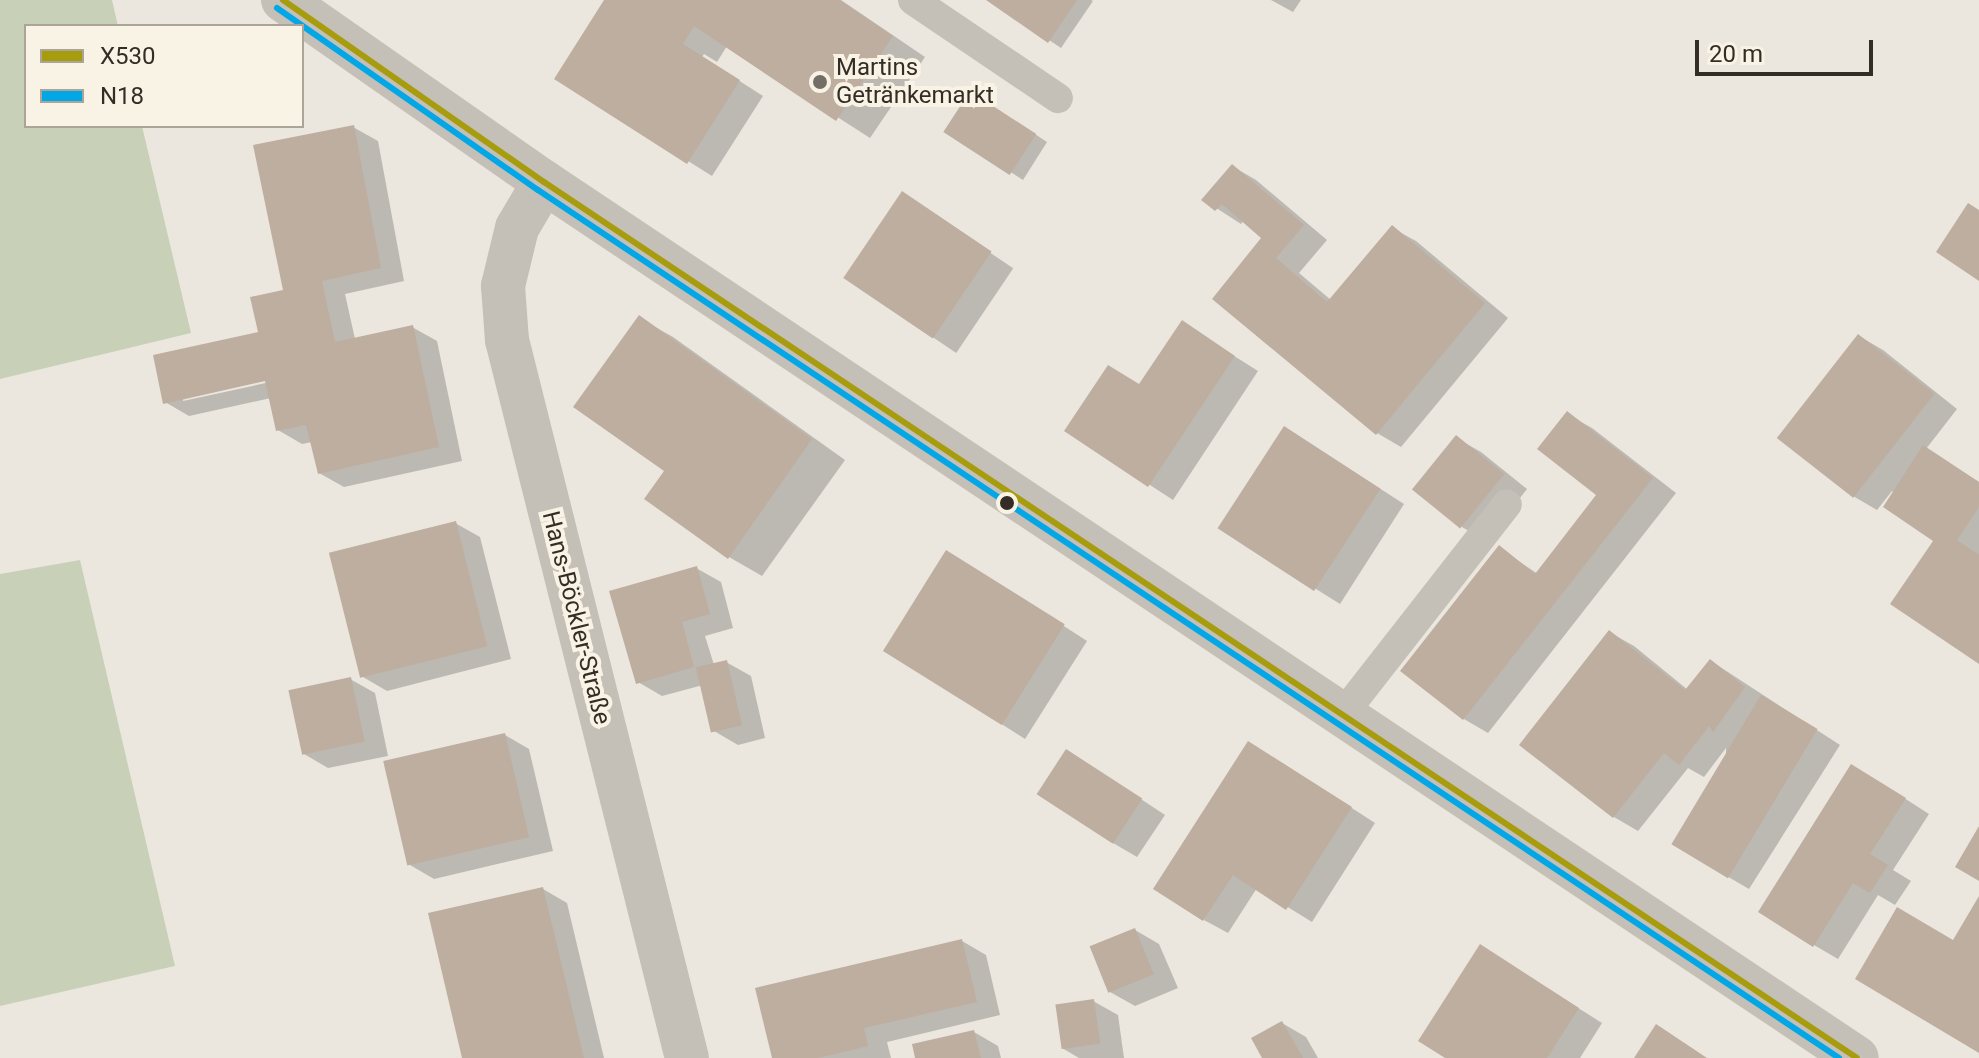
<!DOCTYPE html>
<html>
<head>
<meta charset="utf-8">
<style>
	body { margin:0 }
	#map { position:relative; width:1979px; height:1058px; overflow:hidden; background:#ebe7df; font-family:Roboto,sans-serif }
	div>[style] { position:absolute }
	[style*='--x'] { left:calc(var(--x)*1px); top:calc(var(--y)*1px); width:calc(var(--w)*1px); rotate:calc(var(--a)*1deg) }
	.green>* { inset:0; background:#c8d1b8 }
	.shadow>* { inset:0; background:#0003; transform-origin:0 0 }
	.building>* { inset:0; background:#beaea0; transform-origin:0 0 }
	.service>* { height:30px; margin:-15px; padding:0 15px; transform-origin:15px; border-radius:15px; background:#c4bfb7 }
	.minor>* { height:44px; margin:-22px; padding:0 22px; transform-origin:22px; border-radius:22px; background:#c4bfb7 }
	.bus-1>* { height:6px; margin:-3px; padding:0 3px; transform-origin:3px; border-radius:3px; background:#a79b0e }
	.bus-2>* { height:6px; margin:-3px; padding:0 3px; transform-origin:3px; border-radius:3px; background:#03a7e5 }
	.dots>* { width:22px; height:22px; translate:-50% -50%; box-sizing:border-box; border:4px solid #f9f3e5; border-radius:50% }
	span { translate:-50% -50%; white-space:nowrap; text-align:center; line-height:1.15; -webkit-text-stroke:8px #f9f3e5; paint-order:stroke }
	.poi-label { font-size:24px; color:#342d26 }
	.left { translate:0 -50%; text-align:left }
	.street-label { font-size:24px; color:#342d26 }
	.legend { position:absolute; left:24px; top:24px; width:280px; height:104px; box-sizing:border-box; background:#f9f3e5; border:2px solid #aaa499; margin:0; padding:10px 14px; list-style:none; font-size:24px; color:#342d26 }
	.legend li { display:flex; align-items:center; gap:16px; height:40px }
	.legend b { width:40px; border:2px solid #aaa499 }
	.scale { position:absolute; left:1695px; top:40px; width:178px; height:36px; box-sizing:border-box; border:4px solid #342d26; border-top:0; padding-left:10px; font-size:24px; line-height:28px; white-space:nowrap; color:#342d26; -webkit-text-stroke:6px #f9f3e5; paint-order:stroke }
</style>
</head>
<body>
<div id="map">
	<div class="green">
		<i style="clip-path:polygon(0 0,112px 0,118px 26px,26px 26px,26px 126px,142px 126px,191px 333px,0 379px)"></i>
		<i style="clip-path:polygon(80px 560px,175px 966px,0 1006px,0 574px)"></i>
	</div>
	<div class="shadow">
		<i style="clip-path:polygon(607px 0,841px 0,925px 57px,870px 138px,727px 46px,717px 62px,704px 54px,702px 57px,763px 96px,712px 176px,557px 79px)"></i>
		<i style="clip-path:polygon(989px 0,1091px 0,1093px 1px,1061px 48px)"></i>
		<i style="clip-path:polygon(1271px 0,1301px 0,1293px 12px)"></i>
		<i style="clip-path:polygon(983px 100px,1047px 142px,1023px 180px,946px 131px)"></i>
		<i style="clip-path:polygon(evenodd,353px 127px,378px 141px,404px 281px,345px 294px,355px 339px,412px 327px,437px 341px,462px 461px,344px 487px,319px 473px,312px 442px,302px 444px,278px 430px,271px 398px,189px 416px,165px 402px,260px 334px,285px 291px,353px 127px,274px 377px,275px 381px,183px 401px,183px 397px,274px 377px)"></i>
		<i style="clip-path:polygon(1232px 166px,1256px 180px,1327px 240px,1299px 273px,1331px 300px,1392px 228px,1416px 241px,1508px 318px,1401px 447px,1377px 433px,1214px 298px,1264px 237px,1244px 220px,1241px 224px,1204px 200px)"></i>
		<i style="left:903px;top:194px;width:133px;height:102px;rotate:34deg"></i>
		<i style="clip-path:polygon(639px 318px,673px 337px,845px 460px,762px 576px,729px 557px,667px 471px)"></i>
		<i style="clip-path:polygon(1182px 323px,1258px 371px,1173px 500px,1067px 431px,1140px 386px)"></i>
		<i style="clip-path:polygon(1859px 336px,1883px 350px,1957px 409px,1926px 449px,1979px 482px,1979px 661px,1936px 540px,1892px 491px,1877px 510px,1853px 496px)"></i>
		<i style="clip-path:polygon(1567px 414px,1592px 428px,1676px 493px,1488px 733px,1464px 719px,1499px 548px,1538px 574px,1599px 495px)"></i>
		<i style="clip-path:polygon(1456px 438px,1481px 452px,1527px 489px,1486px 541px,1462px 527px)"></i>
		<i style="clip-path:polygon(1309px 443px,1404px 504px,1340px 604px,1221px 529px)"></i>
		<i style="clip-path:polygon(455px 523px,480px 537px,511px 659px,387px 691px,363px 677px)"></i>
		<i style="clip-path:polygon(971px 566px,1087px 641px,1025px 739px,885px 650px)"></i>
		<i style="clip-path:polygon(696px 568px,721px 582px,733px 628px,705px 636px,714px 665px,726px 662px,751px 676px,765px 738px,738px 745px,714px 731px,703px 685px,662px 696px,638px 682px)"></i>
		<i style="clip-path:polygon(1609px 632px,1634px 646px,1688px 690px,1711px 661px,1840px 745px,1749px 889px,1725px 875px,1726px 748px,1704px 777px,1688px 768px,1638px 831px,1614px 817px,1522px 745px)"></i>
		<i style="clip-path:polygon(350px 679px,375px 693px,388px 756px,328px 768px,304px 754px)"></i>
		<i style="clip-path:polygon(505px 735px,529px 749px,553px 851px,434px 879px,410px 865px)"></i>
		<i style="clip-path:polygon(1273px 757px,1375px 823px,1312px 922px,1257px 888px,1228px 933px,1204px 920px)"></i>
		<i style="clip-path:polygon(1091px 766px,1165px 815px,1137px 857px,1113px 843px)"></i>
		<i style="clip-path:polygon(1876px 780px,1929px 814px,1893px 870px,1911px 881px,1895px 905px,1878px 895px,1838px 959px,1814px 945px)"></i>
		<i style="clip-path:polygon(543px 889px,567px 903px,604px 1058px,464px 1058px)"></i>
		<i style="clip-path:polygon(1135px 930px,1159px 944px,1178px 988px,1135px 1006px,1110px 992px)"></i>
		<i style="clip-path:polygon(962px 941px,986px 955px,1000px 1015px,887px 1042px,891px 1058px,774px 1058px)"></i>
		<i style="clip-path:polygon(1504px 961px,1602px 1023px,1580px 1058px,1449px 1058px)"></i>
		<i style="clip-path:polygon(1093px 1001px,1118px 1015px,1124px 1058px,1079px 1058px,1062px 1048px)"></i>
		<i style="clip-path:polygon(1282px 1023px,1306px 1037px,1318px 1058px,1264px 1058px)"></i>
		<i style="clip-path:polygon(974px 1032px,998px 1046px,1001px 1058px,917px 1058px)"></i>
	</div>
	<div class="building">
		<i style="clip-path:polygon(604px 0,840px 0,893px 36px,836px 121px,694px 26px,683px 44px,740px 80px,687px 164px,554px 79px)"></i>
		<i style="clip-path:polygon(986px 0,1077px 0,1048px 43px)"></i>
		<i style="left:970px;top:91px;width:79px;height:49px;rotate:33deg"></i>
		<i style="clip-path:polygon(354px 125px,381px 268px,322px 281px,335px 342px,413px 325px,439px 447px,318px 474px,306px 425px,276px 431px,265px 381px,163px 404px,153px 355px,258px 332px,250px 297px,283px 290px,253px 145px)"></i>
		<i style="clip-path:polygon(1232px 164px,1304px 225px,1276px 258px,1327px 302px,1392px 225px,1485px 303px,1376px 435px,1212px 299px,1261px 238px,1222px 204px,1215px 211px,1201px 200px)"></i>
		<i style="left:902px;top:191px;width:108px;height:105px;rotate:34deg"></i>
		<i style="clip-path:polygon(1968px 203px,1979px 210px,1979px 281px,1936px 252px)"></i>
		<i style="clip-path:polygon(639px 315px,812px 439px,728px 559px,644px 499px,664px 471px,573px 407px)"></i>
		<i style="clip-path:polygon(1182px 320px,1235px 356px,1148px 487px,1064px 431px,1108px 365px,1139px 384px)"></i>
		<i style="left:1858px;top:334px;width:97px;height:132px;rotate:38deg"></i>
		<i style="clip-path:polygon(1567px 411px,1653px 478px,1463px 720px,1400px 671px,1499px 545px,1535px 574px,1596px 495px,1537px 449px)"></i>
		<i style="left:1284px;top:426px;width:115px;height:122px;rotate:33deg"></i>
		<i style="left:1456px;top:435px;width:62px;height:70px;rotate:39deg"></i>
		<i style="clip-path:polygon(1923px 445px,1979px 482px,1979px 507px,1957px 540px,1979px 555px,1979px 664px,1890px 604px,1933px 541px,1883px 507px)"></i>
		<i style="left:456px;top:521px;width:129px;height:131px;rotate:76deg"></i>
		<i style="left:946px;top:550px;width:140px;height:119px;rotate:32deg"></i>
		<i style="clip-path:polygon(697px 566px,710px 614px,682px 622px,694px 667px,636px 684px,609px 591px)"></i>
		<i style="clip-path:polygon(1609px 630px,1685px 690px,1710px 659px,1745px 687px,1713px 732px,1709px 726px,1679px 765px,1664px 753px,1613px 818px,1519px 745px)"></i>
		<i style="left:727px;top:660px;width:67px;height:32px;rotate:77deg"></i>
		<i style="left:351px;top:677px;width:66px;height:64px;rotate:78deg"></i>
		<i style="left:1761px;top:695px;width:66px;height:174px;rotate:31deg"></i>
		<i style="left:505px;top:733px;width:107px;height:125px;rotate:77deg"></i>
		<i style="clip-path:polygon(1248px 741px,1352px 807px,1286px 910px,1233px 875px,1203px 921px,1153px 889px)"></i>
		<i style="left:1066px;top:749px;width:91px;height:54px;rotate:33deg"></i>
		<i style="clip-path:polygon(1851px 764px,1906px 798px,1870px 854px,1888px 865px,1870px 893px,1853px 883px,1813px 947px,1758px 912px)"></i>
		<i style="clip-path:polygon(1979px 826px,1979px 881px,1955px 867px)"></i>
		<i style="clip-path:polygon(543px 887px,584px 1058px,462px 1058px,428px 913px)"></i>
		<i style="clip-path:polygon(1979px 896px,1979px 1053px,1855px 979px,1897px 907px,1953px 940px)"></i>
		<i style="left:1135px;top:928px;width:50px;height:49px;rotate:68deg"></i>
		<i style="clip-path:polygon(962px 939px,977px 1002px,864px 1028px,868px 1046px,818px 1058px,772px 1058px,755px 988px)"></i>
		<i style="clip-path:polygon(1480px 944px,1579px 1008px,1547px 1058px,1445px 1058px,1418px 1041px)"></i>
		<i style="left:1094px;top:999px;width:45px;height:39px;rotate:82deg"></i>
		<i style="clip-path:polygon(1282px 1021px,1303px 1058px,1262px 1058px,1251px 1038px)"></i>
		<i style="clip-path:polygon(1656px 1024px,1707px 1058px,1634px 1058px)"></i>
		<i style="clip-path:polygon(974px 1030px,981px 1058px,915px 1058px,912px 1044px)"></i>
	</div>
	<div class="service">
		<i style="--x:913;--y:0;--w:175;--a:34.1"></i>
		<i style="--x:1343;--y:714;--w:266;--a:-52"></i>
	</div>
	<div class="minor">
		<i style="--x:283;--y:0;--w:318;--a:34.9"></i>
		<i style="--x:544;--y:182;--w:1578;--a:33.71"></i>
		<i style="--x:544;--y:182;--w:53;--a:120.4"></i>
		<i style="--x:517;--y:228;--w:60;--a:103.6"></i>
		<i style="--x:503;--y:286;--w:54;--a:85.8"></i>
		<i style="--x:507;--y:340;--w:740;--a:75.93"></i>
	</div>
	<div class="bus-1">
		<i style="--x:283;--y:0;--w:318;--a:34.9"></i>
		<i style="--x:544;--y:182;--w:1578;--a:33.71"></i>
	</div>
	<div class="bus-2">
		<i style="--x:277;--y:8;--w:318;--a:34.9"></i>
		<i style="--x:538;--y:190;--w:1564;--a:33.71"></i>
	</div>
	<div class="dots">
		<i style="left:820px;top:82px;background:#746e67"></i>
		<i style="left:1007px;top:503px;background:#342d26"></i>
	</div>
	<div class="poi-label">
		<span class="left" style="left:836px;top:82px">Martins<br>Getränkemarkt</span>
	</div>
	<div class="street-label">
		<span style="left:576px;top:618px;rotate:76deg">Hans-Böckler-Straße</span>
	</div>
	<ul class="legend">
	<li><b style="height:10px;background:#a79b0e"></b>X530</li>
	<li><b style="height:10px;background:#03a7e5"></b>N18</li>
	</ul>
	<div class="scale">20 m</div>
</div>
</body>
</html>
